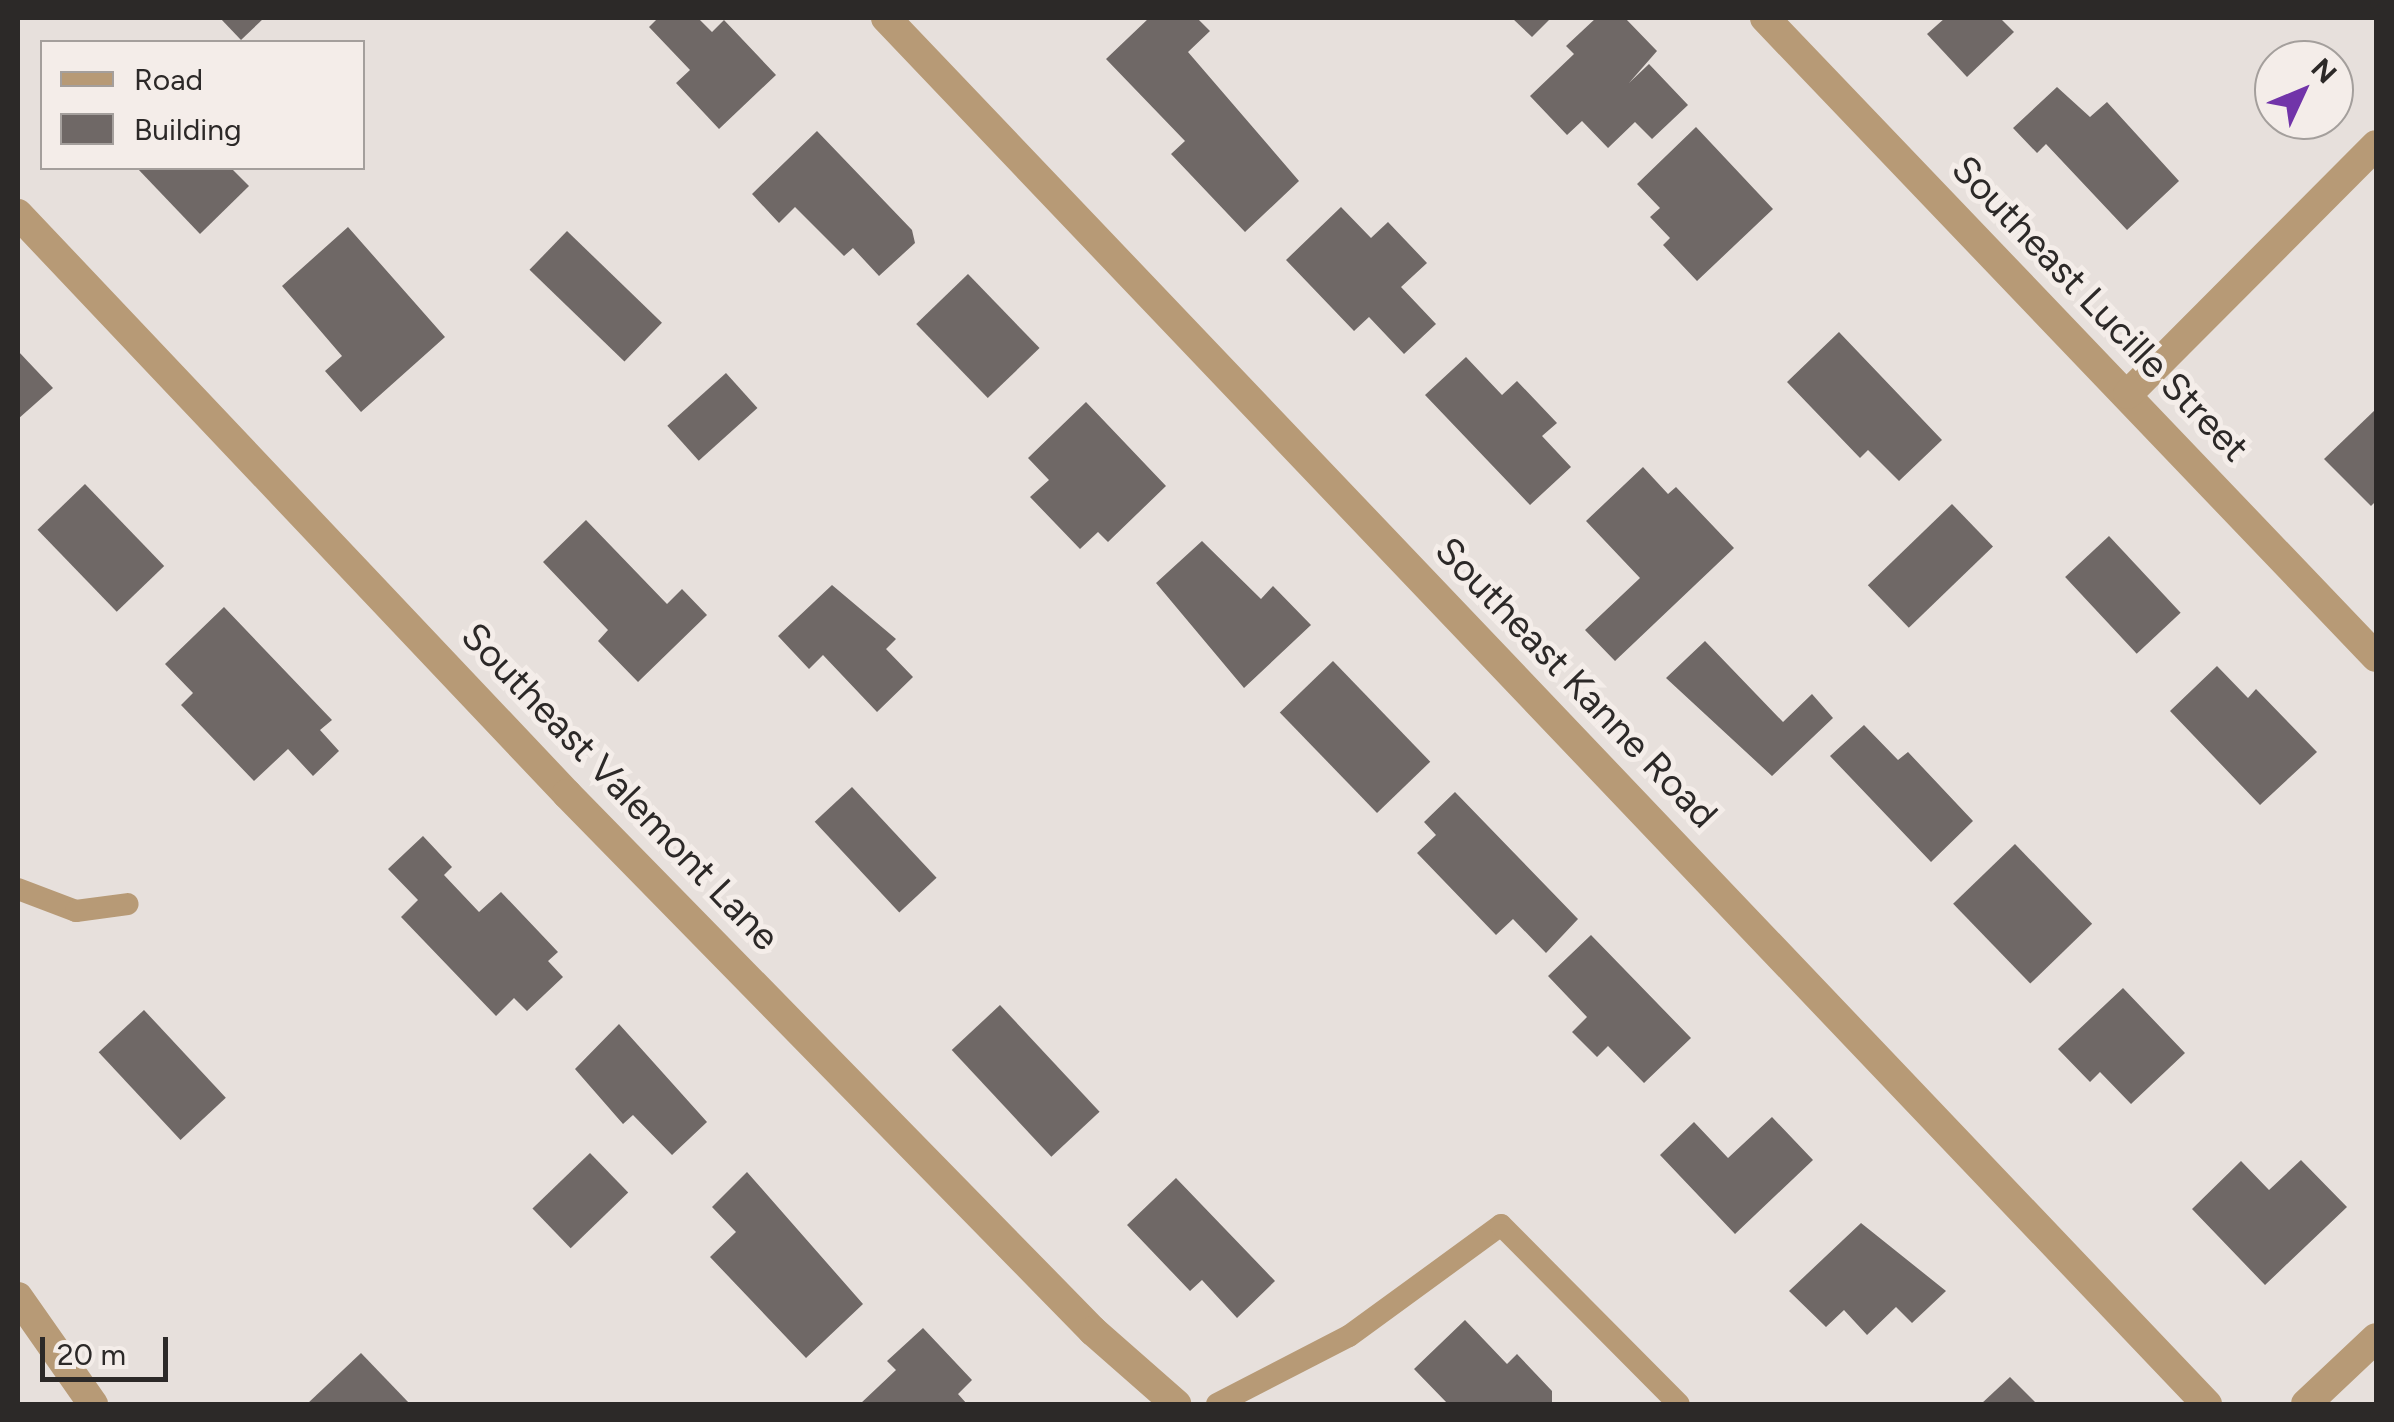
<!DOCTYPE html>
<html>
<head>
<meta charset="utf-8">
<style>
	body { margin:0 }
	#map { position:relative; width:2394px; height:1422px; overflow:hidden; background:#e7e0dc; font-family:Figtree,sans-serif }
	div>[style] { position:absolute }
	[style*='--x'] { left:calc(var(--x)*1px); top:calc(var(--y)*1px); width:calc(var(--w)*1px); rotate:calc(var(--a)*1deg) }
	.building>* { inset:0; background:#6f6866; transform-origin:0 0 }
	.lane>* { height:22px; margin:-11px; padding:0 11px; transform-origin:11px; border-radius:11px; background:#b79a76 }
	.street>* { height:30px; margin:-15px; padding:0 15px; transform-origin:15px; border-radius:15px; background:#b79a76 }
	span { translate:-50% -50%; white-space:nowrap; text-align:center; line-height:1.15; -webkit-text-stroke:10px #f4ede9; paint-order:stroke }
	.street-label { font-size:38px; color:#2c2928 }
	.frame { position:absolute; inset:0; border:20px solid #2c2928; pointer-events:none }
	.legend { position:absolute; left:40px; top:40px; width:325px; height:130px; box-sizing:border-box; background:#f4ede9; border:2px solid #a49f9c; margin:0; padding:12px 18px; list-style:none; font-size:30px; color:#2c2928 }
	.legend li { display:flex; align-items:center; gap:20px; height:50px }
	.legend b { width:50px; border:2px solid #a49f9c }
	.north { position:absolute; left:2254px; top:40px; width:100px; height:100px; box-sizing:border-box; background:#f4ede9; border:2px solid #a49f9c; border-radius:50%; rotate:46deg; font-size:28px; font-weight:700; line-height:40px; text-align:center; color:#2c2928 }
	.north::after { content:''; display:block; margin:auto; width:35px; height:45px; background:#7134a9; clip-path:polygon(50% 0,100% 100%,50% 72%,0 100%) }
	.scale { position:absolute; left:40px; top:1337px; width:128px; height:45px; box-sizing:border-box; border:5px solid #2c2928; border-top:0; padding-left:12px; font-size:30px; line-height:35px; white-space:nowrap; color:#2c2928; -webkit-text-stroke:8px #f4ede9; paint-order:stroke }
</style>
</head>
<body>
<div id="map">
	<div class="building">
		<i style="clip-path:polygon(220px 18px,264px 18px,241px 40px)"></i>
		<i style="clip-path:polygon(658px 18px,698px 18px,712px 32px,724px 20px,776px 75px,719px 129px,676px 83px,690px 70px,649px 27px)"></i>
		<i style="clip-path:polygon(1149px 18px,1197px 18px,1210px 31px,1188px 52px,1299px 181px,1245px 232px,1171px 154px,1185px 141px,1106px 59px)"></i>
		<i style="clip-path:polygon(1512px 18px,1551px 18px,1532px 37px)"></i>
		<i style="clip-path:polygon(1596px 18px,1625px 18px,1657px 51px,1629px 83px,1649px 64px,1688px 105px,1652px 139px,1635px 122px,1608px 148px,1582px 121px,1567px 135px,1530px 96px,1574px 54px,1566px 46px)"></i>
		<i style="clip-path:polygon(1945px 18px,2000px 18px,2014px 32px,1967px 77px,1927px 34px)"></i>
		<i style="clip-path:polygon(2057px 87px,2090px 117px,2107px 102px,2179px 181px,2127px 230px,2046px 144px,2037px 153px,2013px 128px)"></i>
		<i style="clip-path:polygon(1696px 127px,1773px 209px,1697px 281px,1663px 245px,1670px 238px,1650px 217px,1660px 208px,1637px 184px)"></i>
		<i style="clip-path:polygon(817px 131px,912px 230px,915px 243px,879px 276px,853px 248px,844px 256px,795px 207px,779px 223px,752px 194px)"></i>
		<i style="clip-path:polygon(137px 168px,231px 168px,249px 186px,200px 234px)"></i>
		<i style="clip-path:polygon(1341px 207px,1371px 238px,1388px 222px,1427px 263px,1401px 287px,1436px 324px,1404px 354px,1369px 317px,1354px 331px,1286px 260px)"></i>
		<i style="clip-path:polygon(348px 227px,445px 337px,361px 412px,325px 371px,342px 356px,282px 286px)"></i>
		<i style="left:567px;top:231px;width:132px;height:54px;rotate:44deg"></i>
		<i style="left:968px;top:274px;width:103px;height:72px;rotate:46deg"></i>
		<i style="clip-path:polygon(1839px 332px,1942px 440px,1899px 481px,1868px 450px,1860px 458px,1787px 382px)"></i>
		<i style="clip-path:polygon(18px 351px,53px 388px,18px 419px)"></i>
		<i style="clip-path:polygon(1466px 357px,1502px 395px,1517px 381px,1557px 423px,1542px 436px,1571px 467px,1530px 505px,1425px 395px)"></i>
		<i style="left:726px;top:373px;width:47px;height:79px;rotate:48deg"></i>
		<i style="clip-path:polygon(1086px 402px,1166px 486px,1108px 542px,1098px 532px,1080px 549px,1030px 497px,1049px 480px,1028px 458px)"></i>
		<i style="clip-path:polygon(2376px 409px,2376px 501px,2371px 506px,2324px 459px)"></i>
		<i style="clip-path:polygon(1643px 467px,1668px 494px,1676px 487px,1734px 548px,1615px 661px,1585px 630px,1640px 578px,1586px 521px)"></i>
		<i style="left:85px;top:484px;width:114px;height:66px;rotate:46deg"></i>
		<i style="left:1952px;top:504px;width:59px;height:117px;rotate:46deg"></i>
		<i style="clip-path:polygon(586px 520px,667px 604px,682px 589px,707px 615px,638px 682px,598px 641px,608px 630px,543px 562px)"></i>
		<i style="left:2109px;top:536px;width:105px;height:60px;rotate:47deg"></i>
		<i style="clip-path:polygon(1202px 541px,1261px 599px,1273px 586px,1311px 625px,1244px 688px,1156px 583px)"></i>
		<i style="clip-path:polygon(832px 585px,896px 639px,886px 649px,913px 677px,877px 712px,823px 655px,809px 669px,778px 636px)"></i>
		<i style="clip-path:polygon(224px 607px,332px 720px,320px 730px,339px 751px,313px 776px,288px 749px,254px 781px,181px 705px,193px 693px,165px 664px)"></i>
		<i style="clip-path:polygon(1705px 641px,1783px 722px,1812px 694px,1833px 718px,1772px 776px,1666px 678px)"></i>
		<i style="left:1333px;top:661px;width:140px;height:74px;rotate:46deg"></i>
		<i style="clip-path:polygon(2217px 666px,2248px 698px,2256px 689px,2317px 752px,2260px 805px,2170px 711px)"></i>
		<i style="clip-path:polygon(1864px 725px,1898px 760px,1908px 752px,1973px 821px,1931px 862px,1830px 756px)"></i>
		<i style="left:852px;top:787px;width:124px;height:51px;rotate:47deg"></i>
		<i style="clip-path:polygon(1455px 792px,1578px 919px,1546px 953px,1513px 919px,1496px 935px,1417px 853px,1436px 835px,1424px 822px)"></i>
		<i style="clip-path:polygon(423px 836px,452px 867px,444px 875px,479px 912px,501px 892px,558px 952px,548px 961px,563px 977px,527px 1011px,514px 998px,496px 1016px,401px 917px,418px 900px,388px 869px)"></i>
		<i style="left:2015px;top:844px;width:111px;height:86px;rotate:46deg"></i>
		<i style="clip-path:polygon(1591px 935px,1691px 1038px,1644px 1083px,1608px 1046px,1597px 1057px,1572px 1032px,1587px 1017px,1548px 976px)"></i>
		<i style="clip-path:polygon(2123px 988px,2185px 1053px,2131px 1104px,2100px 1072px,2090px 1082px,2058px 1049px)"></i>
		<i style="left:1000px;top:1005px;width:146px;height:66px;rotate:47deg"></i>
		<i style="left:144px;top:1010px;width:120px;height:62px;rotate:47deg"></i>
		<i style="clip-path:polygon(619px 1024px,707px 1122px,672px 1155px,633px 1115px,623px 1124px,575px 1069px)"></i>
		<i style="clip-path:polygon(1772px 1117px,1813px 1160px,1735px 1234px,1660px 1155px,1694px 1122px,1728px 1158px)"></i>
		<i style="left:590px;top:1153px;width:55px;height:80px;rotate:46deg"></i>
		<i style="clip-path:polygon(2301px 1160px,2347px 1207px,2265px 1285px,2192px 1209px,2241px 1161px,2269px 1190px)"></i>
		<i style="clip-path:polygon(747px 1172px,863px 1304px,806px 1358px,710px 1257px,736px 1232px,712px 1207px)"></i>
		<i style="clip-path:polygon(1176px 1178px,1275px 1281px,1237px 1318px,1202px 1280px,1190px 1291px,1127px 1225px)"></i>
		<i style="clip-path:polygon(1861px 1223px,1946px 1291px,1912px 1323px,1896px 1307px,1867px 1335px,1844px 1310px,1826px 1327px,1789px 1291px)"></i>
		<i style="clip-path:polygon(1465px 1320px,1507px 1364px,1517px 1354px,1552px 1391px,1552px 1404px,1448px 1404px,1414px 1369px)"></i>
		<i style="clip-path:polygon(923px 1328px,972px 1380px,958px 1394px,967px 1404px,860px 1404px,896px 1370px,887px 1361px)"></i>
		<i style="clip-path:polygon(361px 1353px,410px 1404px,307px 1404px)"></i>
		<i style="clip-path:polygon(2010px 1377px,2037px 1404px,1981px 1404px)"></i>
	</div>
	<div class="lane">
		<i style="--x:18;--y:889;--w:62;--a:20.8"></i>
		<i style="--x:76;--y:911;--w:52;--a:-7.7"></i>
		<i style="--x:1217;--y:1404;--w:148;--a:-27.3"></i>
		<i style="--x:1349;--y:1336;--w:188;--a:-36.1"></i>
		<i style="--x:1501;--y:1225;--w:252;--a:45.2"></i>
	</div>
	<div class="street">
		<i style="--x:886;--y:18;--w:1915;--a:46.38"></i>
		<i style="--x:1765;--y:18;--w:884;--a:46.28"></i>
		<i style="--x:18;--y:214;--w:799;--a:46.57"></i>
		<i style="--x:567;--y:794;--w:752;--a:45.59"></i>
		<i style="--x:1093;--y:1331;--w:111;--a:41.3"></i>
		<i style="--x:2128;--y:394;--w:351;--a:-45.1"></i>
		<i style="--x:18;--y:1297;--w:131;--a:55"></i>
		<i style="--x:2306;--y:1404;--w:96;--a:-43.3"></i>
	</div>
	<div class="street-label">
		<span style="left:2100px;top:309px;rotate:46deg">Southeast Lucille Street</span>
		<span style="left:1576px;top:683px;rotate:46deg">Southeast Kanne Road</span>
		<span style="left:620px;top:787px;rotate:46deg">Southeast Valemont Lane</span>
	</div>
	<div class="frame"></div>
	<ul class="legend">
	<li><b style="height:12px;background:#b79a76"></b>Road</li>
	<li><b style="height:28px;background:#6f6866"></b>Building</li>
	</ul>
	<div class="north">N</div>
	<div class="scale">20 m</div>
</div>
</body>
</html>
